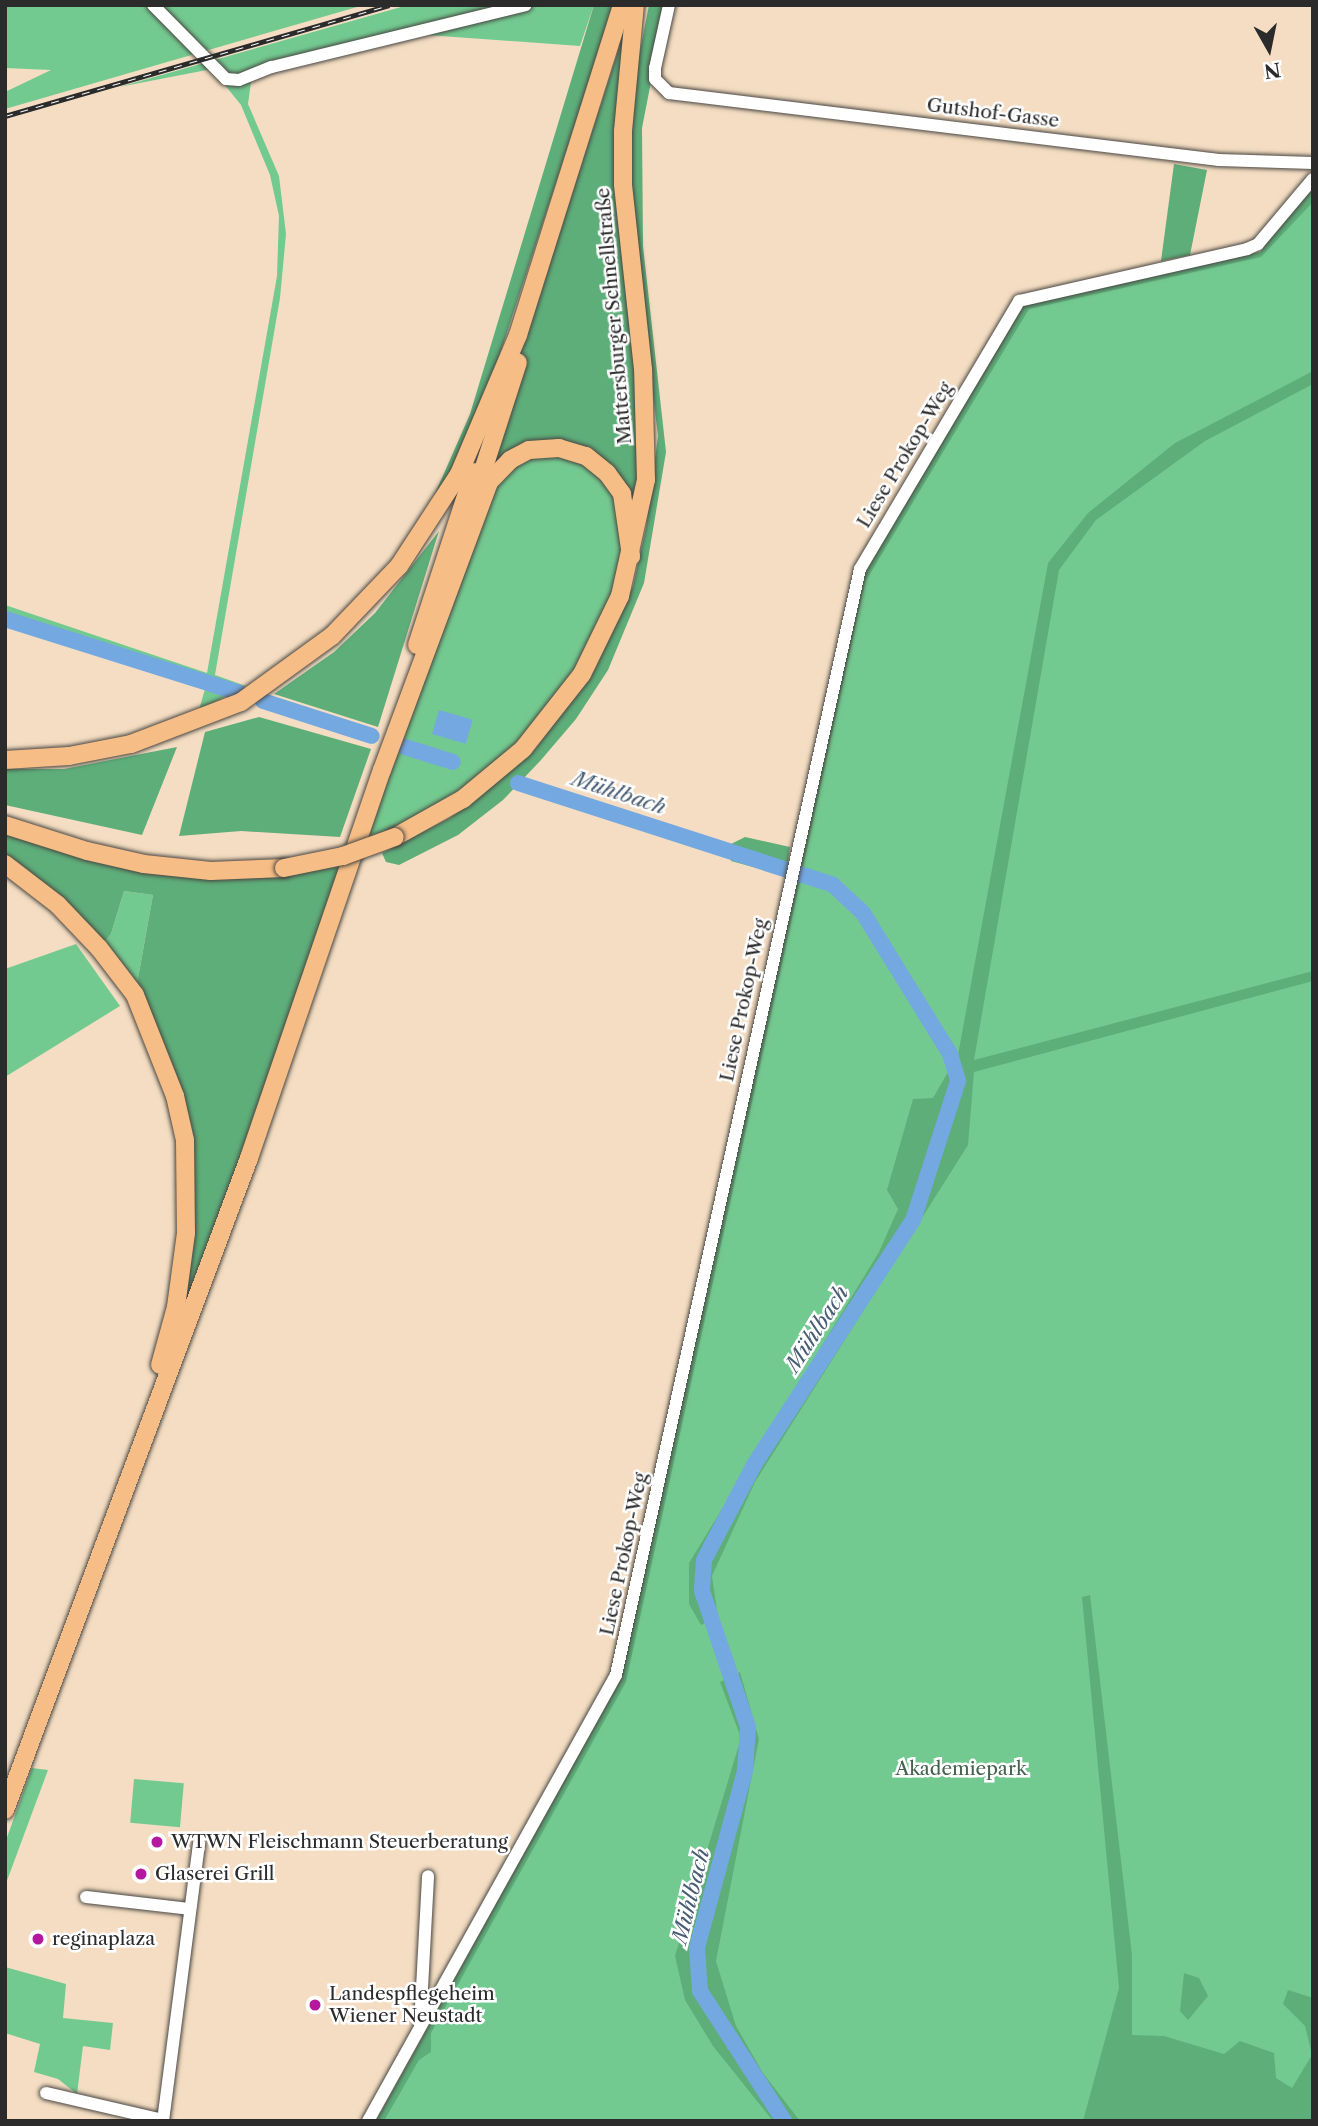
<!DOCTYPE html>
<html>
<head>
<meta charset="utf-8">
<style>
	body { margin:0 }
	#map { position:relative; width:1318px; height:2126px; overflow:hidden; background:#f4ddc2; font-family:"Libre Caslon Text",serif }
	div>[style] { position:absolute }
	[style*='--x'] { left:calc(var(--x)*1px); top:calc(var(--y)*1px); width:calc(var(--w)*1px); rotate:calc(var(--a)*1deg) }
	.green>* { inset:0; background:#73ca90; transform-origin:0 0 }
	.forest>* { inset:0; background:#5eae7a }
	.water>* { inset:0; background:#74a8e1; transform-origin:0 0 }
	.river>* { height:16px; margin:-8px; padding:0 8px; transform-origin:8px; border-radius:8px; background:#74a8e1 }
	.roads { filter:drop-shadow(0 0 2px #494642) drop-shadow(0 0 2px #494642) }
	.minor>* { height:12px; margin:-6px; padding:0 6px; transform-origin:6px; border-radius:6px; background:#fff }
	.highway>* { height:18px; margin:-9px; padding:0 9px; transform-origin:9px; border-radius:9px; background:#f6be86 }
	.rail>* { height:5px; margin-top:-2.5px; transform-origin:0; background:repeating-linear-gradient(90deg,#fff 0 8px,#2b2b2b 0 16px); box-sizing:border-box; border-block:2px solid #2b2b2b }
	.bridges { filter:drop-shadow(0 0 2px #494642) drop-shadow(0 0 2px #494642) }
	.highway-bridge>* { height:18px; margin:-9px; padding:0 9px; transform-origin:9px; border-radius:9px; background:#f6be86 }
	.dots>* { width:19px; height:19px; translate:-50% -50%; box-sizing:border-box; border:4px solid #fff; border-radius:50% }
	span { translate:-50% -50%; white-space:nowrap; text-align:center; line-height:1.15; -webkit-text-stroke:5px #fff; paint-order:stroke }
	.street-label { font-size:19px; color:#2b2b2b }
	.park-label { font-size:19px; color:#44634e }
	.poi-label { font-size:19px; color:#2b2b2b }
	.left { translate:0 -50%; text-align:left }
	.water-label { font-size:21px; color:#485d74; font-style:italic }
	.frame { position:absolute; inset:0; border:7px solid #2b2b2b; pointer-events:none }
	.north { position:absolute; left:1234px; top:14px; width:70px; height:70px; -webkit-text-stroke:5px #fff; paint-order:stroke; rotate:171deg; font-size:19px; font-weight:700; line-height:28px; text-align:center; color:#2b2b2b }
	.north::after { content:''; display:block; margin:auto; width:24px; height:32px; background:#2b2b2b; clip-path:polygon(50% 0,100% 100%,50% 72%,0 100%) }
</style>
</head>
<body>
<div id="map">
	<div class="green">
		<i style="clip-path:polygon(5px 5px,364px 5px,5px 109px,5px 92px,51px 70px,5px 68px)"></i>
		<i style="clip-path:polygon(408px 5px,594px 5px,580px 46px,427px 35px,258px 75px,251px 82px,248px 104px,279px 176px,286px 234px,280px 298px,215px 675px,246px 686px,199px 710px,205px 689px,5px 623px,5px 605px,207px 673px,277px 276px,279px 216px,270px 175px,241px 105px,212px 69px,119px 87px)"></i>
		<i style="clip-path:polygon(1313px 188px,1313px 2121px,376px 2121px,620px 1681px,861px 578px,1023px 304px,1260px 252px)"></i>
		<i style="clip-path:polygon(541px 448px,607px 473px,631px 556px,563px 703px,441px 813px,358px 842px,489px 482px)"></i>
		<i style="clip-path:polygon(124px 891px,153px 895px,135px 995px,99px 948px,111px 934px)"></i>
		<i style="clip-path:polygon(76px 944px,120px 1006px,5px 1077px,5px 969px)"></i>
		<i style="clip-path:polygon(32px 1768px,48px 1770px,5px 1886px,5px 1843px)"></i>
		<i style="left:134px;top:1779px;width:50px;height:44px;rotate:5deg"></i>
		<i style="clip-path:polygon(5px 1967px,66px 1984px,63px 2018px,113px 2023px,110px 2050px,83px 2046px,77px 2094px,58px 2079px,34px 2072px,40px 2044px,5px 2033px)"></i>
	</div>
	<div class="forest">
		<i style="clip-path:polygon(594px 5px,614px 5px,479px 418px,439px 499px,434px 496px,470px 414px)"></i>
		<i style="clip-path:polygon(633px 5px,623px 134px,646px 427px,631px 556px,612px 478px,550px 447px,489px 482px,486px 460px)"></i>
		<i style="clip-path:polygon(649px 5px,666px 5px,642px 128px,643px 246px,666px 452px,644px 583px,608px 670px,576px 719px,541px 760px,503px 800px,458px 835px,399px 865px,386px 862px,382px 853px,450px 818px,532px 753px,595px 669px,633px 586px,646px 528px,658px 436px,628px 186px,630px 102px)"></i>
		<i style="clip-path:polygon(1174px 164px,1207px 170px,1190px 255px,1161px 261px)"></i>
		<i style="clip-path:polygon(1313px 188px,1313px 202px,1261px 257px,1029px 309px,865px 582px,626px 1682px,431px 2033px,431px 2052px,419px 2060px,384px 2121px,376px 2121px,620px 1681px,861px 578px,1023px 304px,1260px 252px)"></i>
		<i style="clip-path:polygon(1313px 371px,1313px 384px,1205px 441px,1096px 520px,1059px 570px,974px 1060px,1313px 971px,1313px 981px,974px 1072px,968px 1145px,755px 1482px,712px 1576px,718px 1617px,701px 1625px,689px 1604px,689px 1563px,879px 1252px,898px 1209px,887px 1190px,913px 1099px,933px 1098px,958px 1055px,1048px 563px,1088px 513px,1175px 443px)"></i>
		<i style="clip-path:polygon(439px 531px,378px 727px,274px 694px,334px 652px,375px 613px)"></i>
		<i style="clip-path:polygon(259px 717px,371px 749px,340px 837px,241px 831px,179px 836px,205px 732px)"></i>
		<i style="clip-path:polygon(177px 747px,142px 835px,5px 805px,5px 769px,64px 769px)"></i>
		<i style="clip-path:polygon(5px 825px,87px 851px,285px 876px,352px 862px,192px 1311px,176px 1307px,185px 1140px,135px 995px,153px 895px,124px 891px,111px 934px,99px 948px,5px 864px)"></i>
		<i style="clip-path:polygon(745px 837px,790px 847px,786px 876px,731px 861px,729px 845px)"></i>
		<i style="clip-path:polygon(1090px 1595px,1132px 1955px,1132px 2035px,1164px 2036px,1224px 2054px,1240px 2041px,1274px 2053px,1276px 2078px,1292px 2088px,1312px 2055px,1305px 2026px,1283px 2004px,1288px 1990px,1313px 1998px,1313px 2121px,1083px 2121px,1119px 1988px,1082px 1597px)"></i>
		<i style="clip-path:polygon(740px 1672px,759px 1739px,716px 1961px,736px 2026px,763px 2073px,800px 2121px,773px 2121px,713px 2046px,685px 2000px,675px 1956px,741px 1738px,720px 1682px)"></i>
		<i style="clip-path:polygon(1184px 1973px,1199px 1978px,1208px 1996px,1188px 2020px,1180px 2011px)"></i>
	</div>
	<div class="water">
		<i style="left:439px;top:710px;width:35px;height:25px;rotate:16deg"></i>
	</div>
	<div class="river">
		<i style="--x:5;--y:619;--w:245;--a:17.5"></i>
		<i style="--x:263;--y:701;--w:114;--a:17.8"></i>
		<i style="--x:405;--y:747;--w:50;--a:17.4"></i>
		<i style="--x:518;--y:783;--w:331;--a:17.9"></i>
		<i style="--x:833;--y:885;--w:41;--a:43"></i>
		<i style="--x:863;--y:913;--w:166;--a:58.3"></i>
		<i style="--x:950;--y:1054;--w:28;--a:73"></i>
		<i style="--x:958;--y:1081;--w:146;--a:107.9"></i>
		<i style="--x:913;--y:1220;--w:292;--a:123"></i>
		<i style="--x:754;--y:1465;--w:107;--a:117.8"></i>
		<i style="--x:704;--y:1560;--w:31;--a:94"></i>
		<i style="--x:702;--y:1591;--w:144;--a:71.3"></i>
		<i style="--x:748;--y:1727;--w:44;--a:93.9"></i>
		<i style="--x:745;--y:1771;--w:183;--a:105.2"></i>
		<i style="--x:697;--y:1948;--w:43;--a:86"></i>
		<i style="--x:700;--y:1991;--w:155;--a:57.1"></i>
	</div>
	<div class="roads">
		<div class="minor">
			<i style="--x:153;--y:5;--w:104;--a:45.4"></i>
			<i style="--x:226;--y:79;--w:13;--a:4"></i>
			<i style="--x:239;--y:80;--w:35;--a:-22"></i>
			<i style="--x:272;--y:67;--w:261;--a:-13.7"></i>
			<i style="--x:669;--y:5;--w:65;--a:102.5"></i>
			<i style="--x:655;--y:68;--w:11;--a:90"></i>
			<i style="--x:655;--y:79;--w:20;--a:45"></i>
			<i style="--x:669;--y:93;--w:554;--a:6.95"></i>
			<i style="--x:1219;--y:160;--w:94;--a:1.8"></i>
			<i style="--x:86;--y:1897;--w:104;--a:6.6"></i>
			<i style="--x:420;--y:2025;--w:149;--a:-86.9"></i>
			<i style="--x:46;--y:2093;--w:120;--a:13"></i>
			<i style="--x:163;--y:2121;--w:281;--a:-82.6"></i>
			<i style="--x:368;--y:2121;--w:510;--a:-60.92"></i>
			<i style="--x:616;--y:1675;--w:1133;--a:-77.56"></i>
			<i style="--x:860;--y:569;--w:312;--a:-59.3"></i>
			<i style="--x:1019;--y:301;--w:234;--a:-12.8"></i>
			<i style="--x:1247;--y:249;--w:12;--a:-24"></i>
			<i style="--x:1258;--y:244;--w:85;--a:-49.8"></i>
		</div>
		<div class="highway">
			<i style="--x:477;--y:489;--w:133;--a:-72.1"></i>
			<i style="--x:417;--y:645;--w:182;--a:-71.8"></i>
			<i style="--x:5;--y:760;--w:64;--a:-3.6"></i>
			<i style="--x:69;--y:756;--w:63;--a:-11"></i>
			<i style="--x:131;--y:744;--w:118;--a:-20.9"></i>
			<i style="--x:241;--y:702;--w:112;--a:-36"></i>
			<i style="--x:332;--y:636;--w:97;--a:-46.3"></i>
			<i style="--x:399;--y:566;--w:110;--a:-56.9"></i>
			<i style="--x:459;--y:474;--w:151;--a:-67"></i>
			<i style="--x:518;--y:335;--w:346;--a:-72.5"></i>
			<i style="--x:5;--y:825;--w:86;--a:17.6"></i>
			<i style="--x:87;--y:851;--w:58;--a:12.8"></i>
			<i style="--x:144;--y:864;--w:67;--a:6"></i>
			<i style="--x:211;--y:871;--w:73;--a:-2.4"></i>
			<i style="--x:395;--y:837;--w:78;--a:-29.2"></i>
			<i style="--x:463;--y:799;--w:78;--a:-39.8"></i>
			<i style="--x:523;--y:749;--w:95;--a:-51.8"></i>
			<i style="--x:582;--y:674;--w:87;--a:-64"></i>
			<i style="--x:620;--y:596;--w:119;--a:-77.4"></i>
			<i style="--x:646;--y:480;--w:111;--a:-91.5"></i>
			<i style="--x:643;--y:369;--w:185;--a:-96.2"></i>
			<i style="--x:623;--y:185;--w:54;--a:-90"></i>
			<i style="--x:623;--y:131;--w:127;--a:-84.6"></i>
			<i style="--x:5;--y:864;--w:67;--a:37.7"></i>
			<i style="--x:58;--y:905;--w:59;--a:46.4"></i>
			<i style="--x:99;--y:948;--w:59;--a:52.5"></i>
			<i style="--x:135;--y:995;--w:109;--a:68.4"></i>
			<i style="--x:175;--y:1096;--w:45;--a:77.2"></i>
			<i style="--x:185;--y:1140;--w:93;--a:89.4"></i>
			<i style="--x:186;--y:1233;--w:75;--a:97.7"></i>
			<i style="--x:176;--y:1307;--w:60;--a:105.4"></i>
			<i style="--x:5;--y:1810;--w:696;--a:-69.48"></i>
			<i style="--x:249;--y:1158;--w:410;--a:-71.1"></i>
			<i style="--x:382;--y:770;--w:307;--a:-69.6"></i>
			<i style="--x:489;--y:482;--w:30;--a:-46"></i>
			<i style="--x:510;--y:460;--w:21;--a:-28"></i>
			<i style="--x:529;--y:450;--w:30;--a:-4"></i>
			<i style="--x:559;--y:448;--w:28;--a:17"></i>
			<i style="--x:586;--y:456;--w:27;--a:39"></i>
			<i style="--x:607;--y:473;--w:26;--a:54"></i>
			<i style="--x:622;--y:494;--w:63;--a:81.7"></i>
		</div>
	</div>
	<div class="rail">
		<i style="--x:5;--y:116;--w:400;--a:-16.1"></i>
	</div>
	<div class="bridges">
		<div class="highway-bridge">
			<i style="--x:284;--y:868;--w:60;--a:-11.5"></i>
			<i style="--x:343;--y:856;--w:55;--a:-20.1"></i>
		</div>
	</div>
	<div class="dots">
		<i style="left:157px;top:1842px;background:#b5179e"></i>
		<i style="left:141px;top:1874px;background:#b5179e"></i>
		<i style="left:38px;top:1939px;background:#b5179e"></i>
		<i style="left:315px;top:2005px;background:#b5179e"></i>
	</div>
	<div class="street-label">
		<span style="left:993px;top:113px;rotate:7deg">Gutshof-Gasse</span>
		<span style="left:614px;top:316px;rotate:-95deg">Mattersburger Schnellstraße</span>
		<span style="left:905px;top:455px;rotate:-59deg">Liese Prokop-Weg</span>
		<span style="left:744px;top:1000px;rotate:-78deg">Liese Prokop-Weg</span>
		<span style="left:624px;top:1554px;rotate:-78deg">Liese Prokop-Weg</span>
	</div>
	<div class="park-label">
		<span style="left:961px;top:1769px">Akademiepark</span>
	</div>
	<div class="poi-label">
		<span class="left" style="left:171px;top:1842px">WTWN Fleischmann Steuerberatung</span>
		<span class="left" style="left:155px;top:1874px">Glaserei Grill</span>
		<span class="left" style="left:52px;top:1939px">reginaplaza</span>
		<span class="left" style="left:329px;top:2005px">Landespflegeheim<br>Wiener Neustadt</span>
	</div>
	<div class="water-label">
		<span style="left:619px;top:793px;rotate:18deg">Mühlbach</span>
		<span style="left:817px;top:1329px;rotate:-57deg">Mühlbach</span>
		<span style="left:691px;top:1896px;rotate:-76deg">Mühlbach</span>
	</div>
	<div class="frame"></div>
	<div class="north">N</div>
</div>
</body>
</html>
